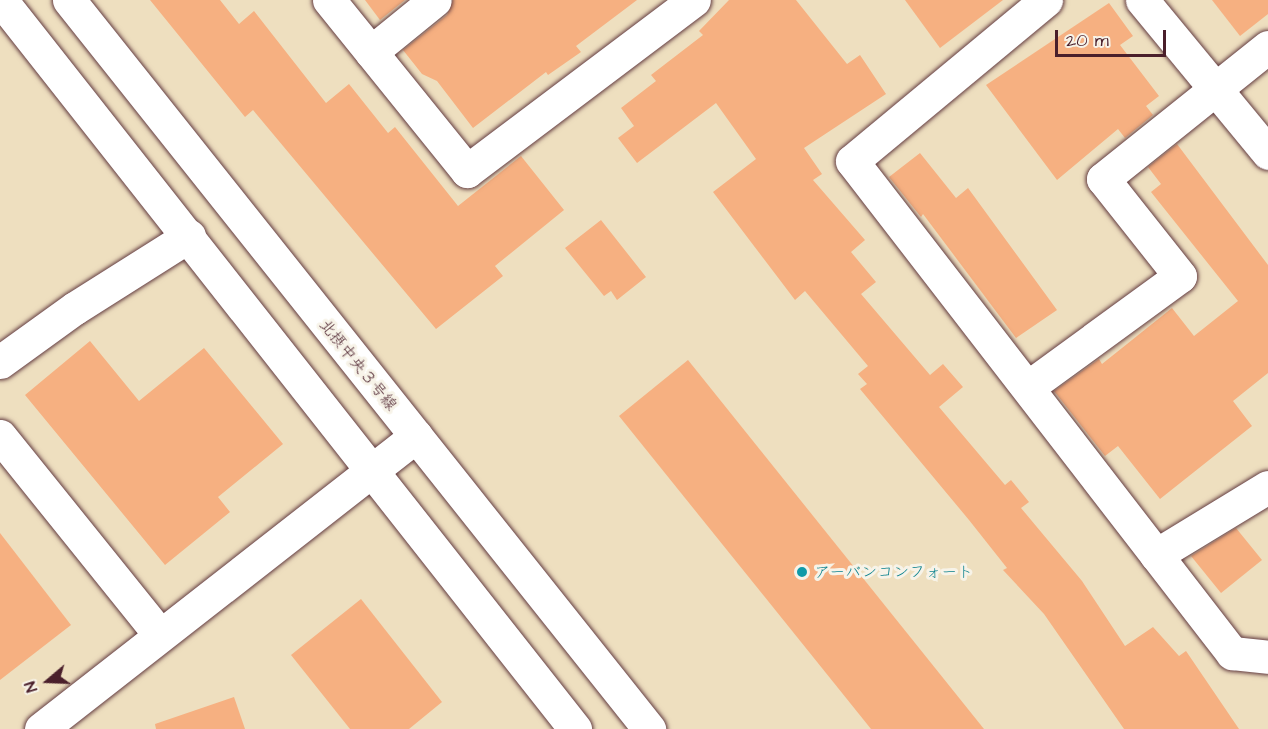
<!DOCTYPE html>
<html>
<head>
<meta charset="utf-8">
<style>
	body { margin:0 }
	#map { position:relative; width:1268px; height:729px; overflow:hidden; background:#eedfbf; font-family:"Architects Daughter","Klee One",sans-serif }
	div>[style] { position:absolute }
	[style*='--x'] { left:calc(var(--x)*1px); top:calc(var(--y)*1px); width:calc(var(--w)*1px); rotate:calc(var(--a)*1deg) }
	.building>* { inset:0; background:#f6b081 }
	.roads { filter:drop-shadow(0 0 2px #633c41) drop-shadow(0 0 2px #633c41) }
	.minor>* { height:33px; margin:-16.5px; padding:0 16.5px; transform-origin:16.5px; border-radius:16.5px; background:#fff }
	.tertiary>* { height:33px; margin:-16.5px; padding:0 16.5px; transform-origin:16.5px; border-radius:16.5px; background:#fff }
	.dots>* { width:16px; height:16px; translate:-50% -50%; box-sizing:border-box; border:3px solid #f7f3e8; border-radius:50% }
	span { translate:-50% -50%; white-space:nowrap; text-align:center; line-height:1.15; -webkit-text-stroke:6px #f7f3e8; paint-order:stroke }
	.street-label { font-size:16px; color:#4a1f2b }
	.culture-label { font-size:16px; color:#0d838f }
	.left { translate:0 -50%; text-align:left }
	.north { position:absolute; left:18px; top:651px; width:60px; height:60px; -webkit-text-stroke:4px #f7f3e8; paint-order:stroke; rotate:251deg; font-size:16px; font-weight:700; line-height:24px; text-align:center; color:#4a1f2b }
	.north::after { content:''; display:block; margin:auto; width:21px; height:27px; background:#4a1f2b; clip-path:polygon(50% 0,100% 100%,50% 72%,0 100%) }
	.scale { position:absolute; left:1055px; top:30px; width:111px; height:27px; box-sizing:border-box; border:3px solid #4a1f2b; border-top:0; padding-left:8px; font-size:18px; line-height:21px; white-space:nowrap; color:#4a1f2b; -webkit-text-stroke:4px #f7f3e8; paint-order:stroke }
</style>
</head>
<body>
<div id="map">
	<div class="building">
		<i style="clip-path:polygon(150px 0,220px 0,239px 24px,254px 11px,326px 103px,349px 84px,388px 133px,395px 127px,458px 206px,521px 156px,564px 210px,495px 266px,503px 276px,436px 329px,253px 110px,245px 117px)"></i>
		<i style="clip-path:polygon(365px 0,405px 0,380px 20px)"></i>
		<i style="clip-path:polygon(453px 0,637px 0,576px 46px,581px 52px,548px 75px,546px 72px,473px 128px,437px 81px,422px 74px,403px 50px,447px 15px)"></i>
		<i style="clip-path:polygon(729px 0,796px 0,847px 64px,860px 55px,886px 94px,804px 148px,822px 174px,813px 180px,865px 240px,851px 252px,876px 282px,861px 294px,930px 375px,943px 364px,963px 387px,939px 407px,1005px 485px,1011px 480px,1029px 502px,1021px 508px,1082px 581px,1125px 646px,1153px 627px,1179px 656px,1186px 651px,1239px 729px,1124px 729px,1044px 614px,1003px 570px,1007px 568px,969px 520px,860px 389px,867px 384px,858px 374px,868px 366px,805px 291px,795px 300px,713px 192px,756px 159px,716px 103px,637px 163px,618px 138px,634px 126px,621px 108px,656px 81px,651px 75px,703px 35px,699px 31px)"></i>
		<i style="clip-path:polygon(905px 0,1003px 0,940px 48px)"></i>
		<i style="clip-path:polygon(1212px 0,1268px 0,1268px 14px,1240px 36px)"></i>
		<i style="clip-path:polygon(1109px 3px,1133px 36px,1120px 45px,1159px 96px,1146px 106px,1153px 115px,1125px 138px,1118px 129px,1057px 180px,986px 85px)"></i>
		<i style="clip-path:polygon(1177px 144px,1268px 265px,1268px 373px,1233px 401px,1252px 426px,1160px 499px,1118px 446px,1105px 456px,1054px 391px,1099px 359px,1102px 364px,1172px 308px,1194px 336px,1238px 301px,1151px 192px,1161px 184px,1148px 167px)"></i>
		<i style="clip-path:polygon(920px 153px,956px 198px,968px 188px,1057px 310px,1016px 338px,923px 214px,921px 217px,889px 177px)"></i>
		<i style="clip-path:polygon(601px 220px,646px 277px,617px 300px,611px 291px,604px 296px,565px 248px)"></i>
		<i style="clip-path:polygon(90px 341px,139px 401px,204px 348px,283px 444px,218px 497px,230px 512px,165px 565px,25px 395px)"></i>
		<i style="clip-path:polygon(688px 360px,984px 729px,871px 729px,619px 416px)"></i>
		<i style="clip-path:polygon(1236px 528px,1262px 560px,1221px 593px,1191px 556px)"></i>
		<i style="clip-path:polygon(0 533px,71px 625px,0 680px)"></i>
		<i style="clip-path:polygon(361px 599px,442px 702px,409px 729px,350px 729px,291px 655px)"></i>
		<i style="clip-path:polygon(234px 697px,245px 729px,156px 729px,155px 724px)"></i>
	</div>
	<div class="roads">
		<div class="minor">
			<i style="--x:329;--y:0;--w:220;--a:51.1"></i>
			<i style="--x:467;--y:171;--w:284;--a:-37"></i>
			<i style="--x:1046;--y:0;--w:252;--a:140.3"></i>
			<i style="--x:852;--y:161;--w:622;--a:52.32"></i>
			<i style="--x:1232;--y:653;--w:36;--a:6"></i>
			<i style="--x:1142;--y:0;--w:198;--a:50.5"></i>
			<i style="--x:371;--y:52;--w:82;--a:-39.1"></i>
			<i style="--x:0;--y:362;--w:92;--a:-35.8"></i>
			<i style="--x:75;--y:308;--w:135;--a:-32.3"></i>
			<i style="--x:1028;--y:387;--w:188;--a:-36.1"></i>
			<i style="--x:1180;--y:276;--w:124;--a:-128.4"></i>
			<i style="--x:1103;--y:179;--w:211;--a:-38.7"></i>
			<i style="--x:0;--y:436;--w:254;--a:51.2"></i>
			<i style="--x:1156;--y:555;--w:131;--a:-31.3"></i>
		</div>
		<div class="tertiary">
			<i style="--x:1;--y:0;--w:928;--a:51.78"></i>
			<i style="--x:69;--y:0;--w:932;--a:51.49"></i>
			<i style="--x:41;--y:729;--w:476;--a:-38"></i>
		</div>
	</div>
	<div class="dots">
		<i style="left:802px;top:572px;background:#0f9aa8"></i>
	</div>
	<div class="street-label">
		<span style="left:358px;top:365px;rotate:51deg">北摂中央３号線</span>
	</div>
	<div class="culture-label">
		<span class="left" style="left:814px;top:572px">アーバンコンフォート</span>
	</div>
	<div class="north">N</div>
	<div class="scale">20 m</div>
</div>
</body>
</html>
